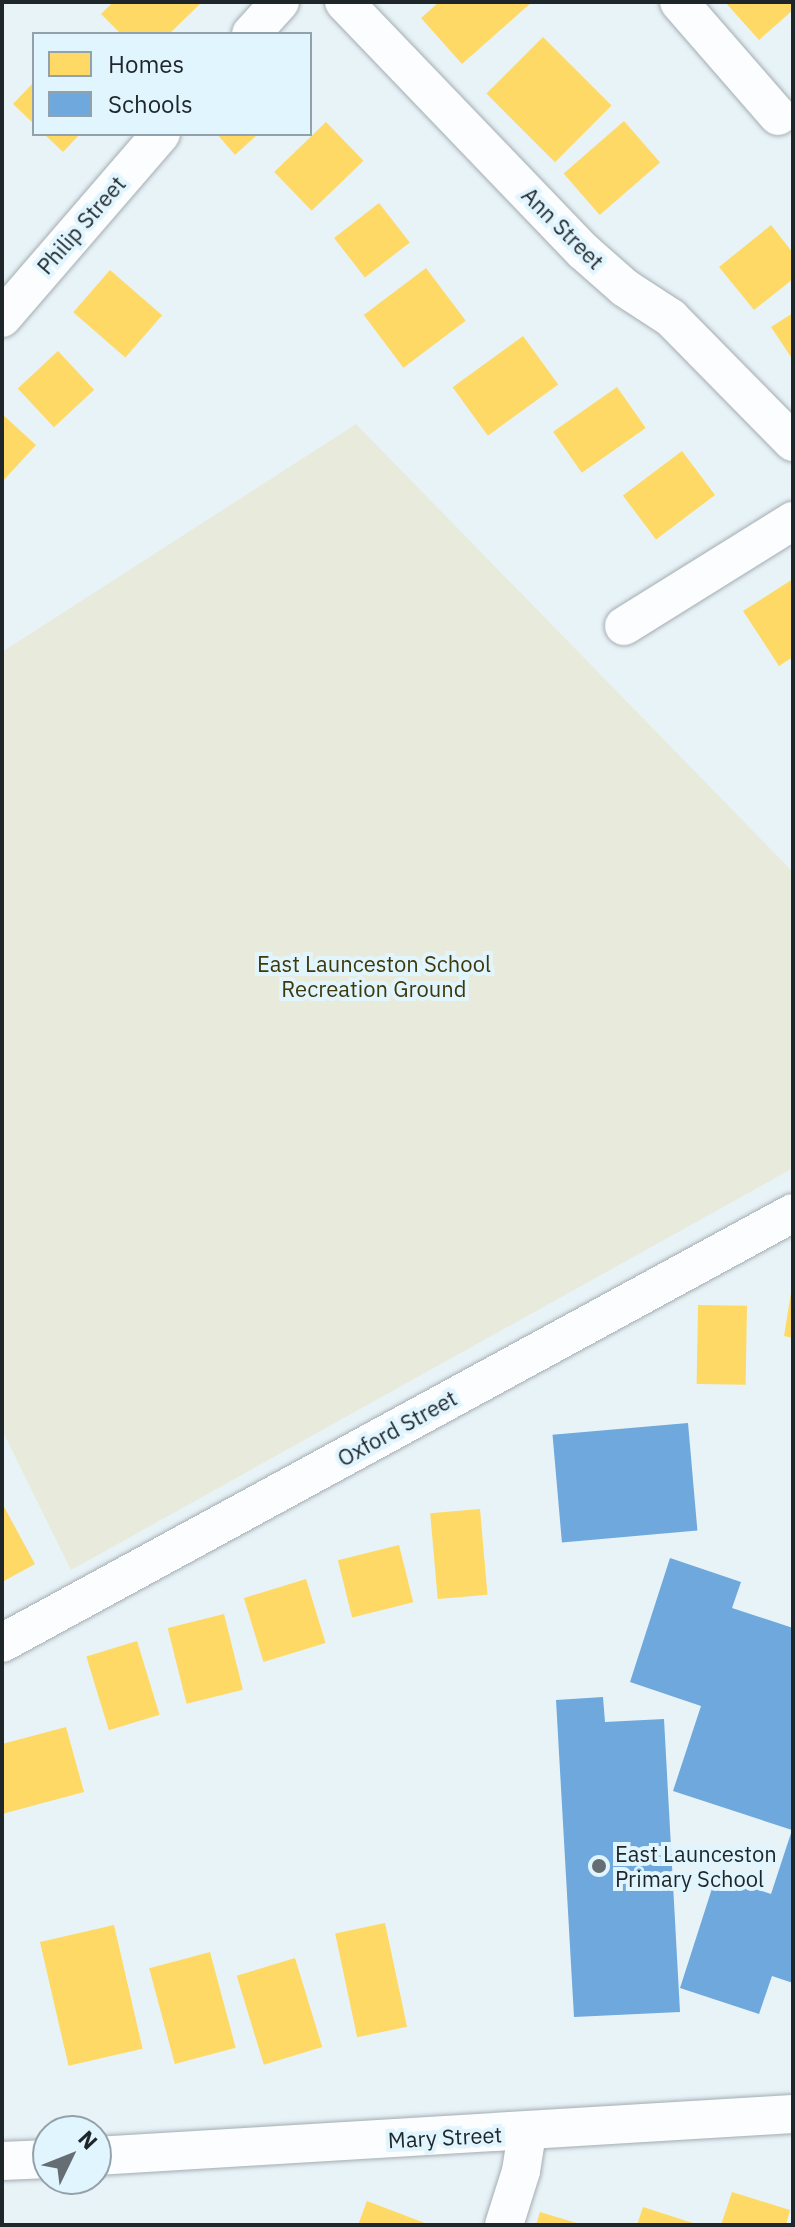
<!DOCTYPE html>
<html>
<head>
<meta charset="utf-8">
<style>
	body { margin:0 }
	#map { position:relative; width:795px; height:2227px; overflow:hidden; background:#e8f3f8; font-family:"IBM Plex Sans",sans-serif }
	div>[style] { position:absolute }
	[style*='--x'] { left:calc(var(--x)*1px); top:calc(var(--y)*1px); width:calc(var(--w)*1px); rotate:calc(var(--a)*1deg) }
	.green>* { inset:0; background:#e8ebdb }
	.homes>* { inset:0; background:#ffd966; transform-origin:0 0 }
	.schools>* { inset:0; background:#6fa8dc; transform-origin:0 0 }
	.roads { filter:drop-shadow(0 0 2px #a4adb1) drop-shadow(0 0 2px #a4adb1) }
	.minor>* { height:38px; margin:-19px; padding:0 19px; transform-origin:19px; border-radius:19px; background:#fcfdfe }
	.dots>* { width:22px; height:22px; translate:-50% -50%; box-sizing:border-box; border:4px solid #e1f5ff; border-radius:50% }
	span { translate:-50% -50%; white-space:nowrap; text-align:center; line-height:1.15; -webkit-text-stroke:8px #e1f5ff; paint-order:stroke }
	.street-label { font-size:22px; color:#1f262a }
	.park-label { font-size:22px; color:#3f390a }
	.poi-label { font-size:22px; color:#1f262a }
	.left { translate:0 -50%; text-align:left }
	.frame { position:absolute; inset:0; border:4px solid #1f262a; pointer-events:none }
	.legend { position:absolute; left:32px; top:32px; width:280px; height:104px; box-sizing:border-box; background:#e1f5ff; border:2px solid #93a2aa; margin:0; padding:10px 14px; list-style:none; font-size:24px; color:#1f262a }
	.legend li { display:flex; align-items:center; gap:16px; height:40px }
	.legend b { width:40px; border:2px solid #93a2aa }
	.north { position:absolute; left:32px; top:2115px; width:80px; height:80px; box-sizing:border-box; background:#e1f5ff; border:2px solid #93a2aa; border-radius:50%; rotate:47deg; font-size:22px; font-weight:700; line-height:32px; text-align:center; color:#1f262a }
	.north::after { content:''; display:block; margin:auto; width:28px; height:36px; background:#656e72; clip-path:polygon(50% 0,100% 100%,50% 72%,0 100%) }
</style>
</head>
<body>
<div id="map">
	<div class="green">
		<i style="clip-path:polygon(356px 424px,793px 872px,793px 1168px,71px 1570px,2px 1430px,2px 652px)"></i>
	</div>
	<div class="homes">
		<i style="clip-path:polygon(113px 2px,202px 2px,169px 34px,121px 34px,101px 14px)"></i>
		<i style="clip-path:polygon(439px 2px,532px 2px,462px 64px,421px 18px)"></i>
		<i style="clip-path:polygon(725px 2px,793px 2px,793px 10px,759px 40px)"></i>
		<i style="left:543px;top:37px;width:97px;height:80px;rotate:45deg"></i>
		<i style="clip-path:polygon(34px 82px,34px 124px,13px 104px)"></i>
		<i style="left:624px;top:121px;width:55px;height:80px;rotate:49deg"></i>
		<i style="left:326px;top:122px;width:54px;height:72px;rotate:46deg"></i>
		<i style="clip-path:polygon(44px 134px,80px 134px,63px 152px)"></i>
		<i style="clip-path:polygon(217px 134px,258px 134px,235px 155px)"></i>
		<i style="left:379px;top:203px;width:50px;height:57px;rotate:52deg"></i>
		<i style="clip-path:polygon(771px 225px,793px 253px,793px 279px,754px 310px,719px 267px)"></i>
		<i style="left:426px;top:268px;width:66px;height:78px;rotate:53deg"></i>
		<i style="left:110px;top:270px;width:69px;height:56px;rotate:41deg"></i>
		<i style="clip-path:polygon(793px 313px,793px 360px,771px 327px)"></i>
		<i style="left:523px;top:336px;width:60px;height:87px;rotate:54deg"></i>
		<i style="left:58px;top:351px;width:53px;height:55px;rotate:47deg"></i>
		<i style="left:617px;top:387px;width:50px;height:78px;rotate:55deg"></i>
		<i style="clip-path:polygon(2px 414px,36px 445px,2px 482px)"></i>
		<i style="left:682px;top:451px;width:55px;height:74px;rotate:53deg"></i>
		<i style="clip-path:polygon(793px 579px,793px 657px,779px 666px,743px 611px)"></i>
		<i style="clip-path:polygon(791px 1293px,793px 1293px,793px 1338px,784px 1336px)"></i>
		<i style="left:698px;top:1305px;width:49px;height:79px;rotate:1deg"></i>
		<i style="clip-path:polygon(2px 1503px,35px 1564px,2px 1582px)"></i>
		<i style="left:480px;top:1509px;width:86px;height:50px;rotate:85deg"></i>
		<i style="left:399px;top:1545px;width:59px;height:63px;rotate:76deg"></i>
		<i style="left:306px;top:1579px;width:67px;height:65px;rotate:73deg"></i>
		<i style="left:224px;top:1614px;width:78px;height:58px;rotate:76deg"></i>
		<i style="left:137px;top:1641px;width:77px;height:53px;rotate:73deg"></i>
		<i style="clip-path:polygon(66px 1727px,84px 1792px,2px 1814px,2px 1744px)"></i>
		<i style="left:385px;top:1923px;width:106px;height:51px;rotate:78deg"></i>
		<i style="left:114px;top:1925px;width:127px;height:76px;rotate:77deg"></i>
		<i style="left:210px;top:1952px;width:99px;height:63px;rotate:75deg"></i>
		<i style="left:295px;top:1958px;width:93px;height:61px;rotate:73deg"></i>
		<i style="clip-path:polygon(732px 2192px,790px 2210px,786px 2225px,721px 2225px)"></i>
		<i style="clip-path:polygon(367px 2201px,430px 2225px,358px 2225px)"></i>
		<i style="clip-path:polygon(643px 2207px,696px 2224px,696px 2225px,637px 2225px)"></i>
		<i style="clip-path:polygon(540px 2212px,580px 2224px,580px 2225px,536px 2225px)"></i>
	</div>
	<div class="schools">
		<i style="left:688px;top:1423px;width:108px;height:136px;rotate:85deg"></i>
		<i style="clip-path:polygon(670px 1558px,741px 1582px,732px 1608px,793px 1628px,793px 1983px,772px 1976px,759px 2014px,680px 1988px,716px 1876px,771px 1894px,792px 1830px,673px 1791px,701px 1706px,630px 1682px)"></i>
		<i style="clip-path:polygon(603px 1697px,605px 1722px,664px 1719px,680px 2012px,574px 2017px,556px 1700px)"></i>
	</div>
	<div class="roads">
		<div class="minor">
			<i style="--x:344;--y:2;--w:345;--a:46.2"></i>
			<i style="--x:583;--y:251;--w:56;--a:41.4"></i>
			<i style="--x:625;--y:288;--w:55;--a:33.1"></i>
			<i style="--x:671;--y:318;--w:174;--a:45.5"></i>
			<i style="--x:679;--y:2;--w:151;--a:49"></i>
			<i style="--x:251;--y:34;--w:43;--a:-47.8"></i>
			<i style="--x:2;--y:318;--w:243;--a:-49.2"></i>
			<i style="--x:624;--y:626;--w:199;--a:-31.9"></i>
			<i style="--x:2;--y:1643;--w:900;--a:-28.53"></i>
			<i style="--x:96;--y:2156;--w:698;--a:-3.45"></i>
			<i style="--x:2;--y:2161;--w:46;--a:-2.5"></i>
			<i style="--x:504;--y:2225;--w:57;--a:-72.5"></i>
			<i style="--x:521;--y:2171;--w:39;--a:-81"></i>
		</div>
	</div>
	<div class="dots">
		<i style="left:599px;top:1866px;background:#656e72"></i>
	</div>
	<div class="street-label">
		<span style="left:81px;top:225px;rotate:-49deg">Philip Street</span>
		<span style="left:563px;top:228px;rotate:45deg">Ann Street</span>
		<span style="left:397px;top:1428px;rotate:-29deg">Oxford Street</span>
		<span style="left:445px;top:2137px;rotate:-3deg">Mary Street</span>
	</div>
	<div class="park-label">
		<span style="left:374px;top:976px">East Launceston School<br>Recreation Ground</span>
	</div>
	<div class="poi-label">
		<span class="left" style="left:615px;top:1866px">East Launceston<br>Primary School</span>
	</div>
	<div class="frame"></div>
	<ul class="legend">
	<li><b style="height:22px;background:#ffd966"></b>Homes</li>
	<li><b style="height:22px;background:#6fa8dc"></b>Schools</li>
	</ul>
	<div class="north">N</div>
</div>
</body>
</html>
